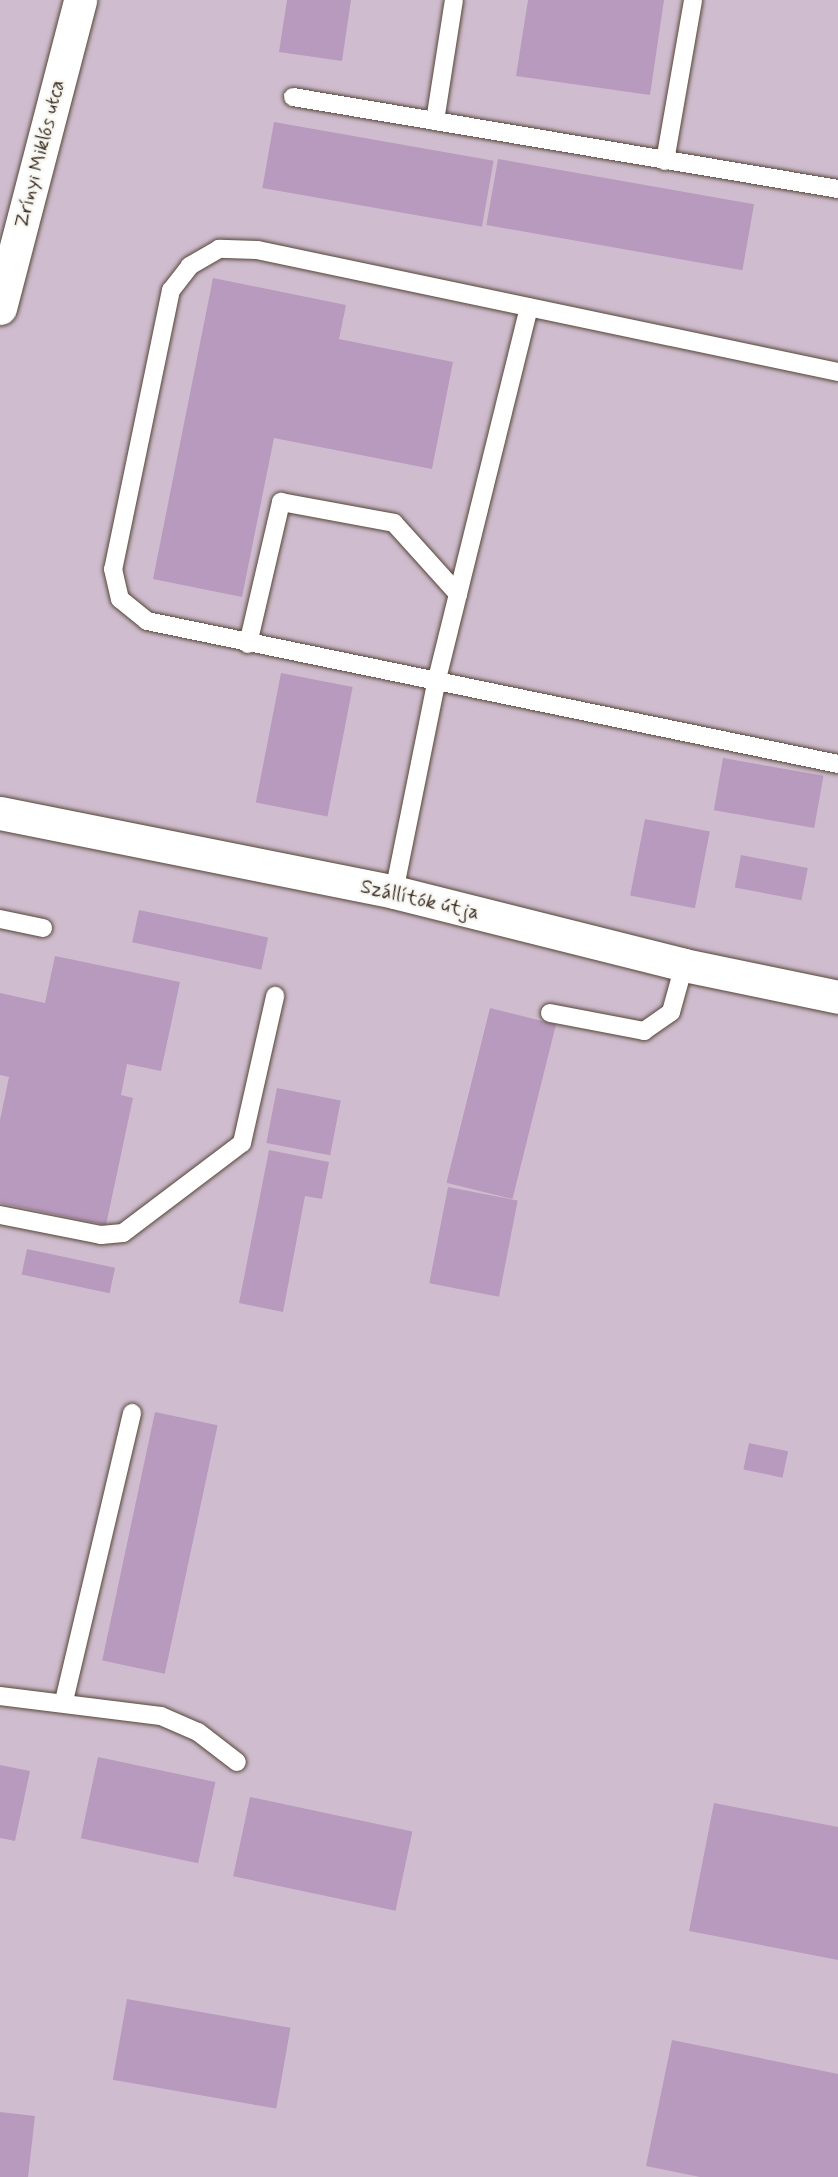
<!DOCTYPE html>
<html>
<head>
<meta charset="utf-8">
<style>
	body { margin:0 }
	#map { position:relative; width:838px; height:2177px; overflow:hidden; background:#eee2c4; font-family:Mynerve,sans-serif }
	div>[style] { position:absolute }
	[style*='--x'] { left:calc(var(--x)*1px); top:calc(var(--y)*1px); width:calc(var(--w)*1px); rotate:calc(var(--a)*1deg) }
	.industrial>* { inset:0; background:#cfbdcf; transform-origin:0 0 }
	.building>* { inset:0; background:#b89abe; transform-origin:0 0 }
	.roads { filter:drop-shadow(0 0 2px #564637) drop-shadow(0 0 2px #564637) }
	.lane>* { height:18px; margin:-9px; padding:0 9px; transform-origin:9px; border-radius:9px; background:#fff }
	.street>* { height:33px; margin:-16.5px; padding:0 16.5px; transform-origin:16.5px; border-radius:16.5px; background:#fff }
	.secondary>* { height:33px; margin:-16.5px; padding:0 16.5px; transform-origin:16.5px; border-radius:16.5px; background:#fff }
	span { translate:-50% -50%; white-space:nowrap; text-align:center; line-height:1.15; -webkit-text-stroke:5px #f6f6f2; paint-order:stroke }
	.street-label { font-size:20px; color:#3b2a1e }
</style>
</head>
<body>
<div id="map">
	<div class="industrial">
		<i style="left:0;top:0;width:838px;height:2177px"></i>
	</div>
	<div class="building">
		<i style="clip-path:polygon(287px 0,351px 0,342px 61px,279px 52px)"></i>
		<i style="clip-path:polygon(528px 0,664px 0,650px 95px,516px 76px)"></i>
		<i style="left:274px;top:122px;width:223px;height:67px;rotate:10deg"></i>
		<i style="left:498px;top:159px;width:260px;height:67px;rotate:10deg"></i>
		<i style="clip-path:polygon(213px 278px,346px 305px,339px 339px,453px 362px,432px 469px,274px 438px,242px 597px,153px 579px)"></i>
		<i style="left:281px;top:673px;width:73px;height:132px;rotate:11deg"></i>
		<i style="left:723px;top:758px;width:102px;height:53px;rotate:10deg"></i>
		<i style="left:645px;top:819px;width:66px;height:78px;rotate:11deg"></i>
		<i style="left:741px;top:855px;width:68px;height:33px;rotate:11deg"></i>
		<i style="left:139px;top:910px;width:132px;height:33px;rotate:12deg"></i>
		<i style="clip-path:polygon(55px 956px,180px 982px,161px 1071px,127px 1064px,121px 1095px,133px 1098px,106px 1225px,0 1203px,0 1120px,9px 1077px,0 1075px,0 993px,45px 1003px)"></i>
		<i style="left:490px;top:1008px;width:68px;height:180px;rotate:14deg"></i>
		<i style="left:277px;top:1088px;width:65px;height:56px;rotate:11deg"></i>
		<i style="clip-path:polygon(269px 1150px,329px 1162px,322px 1199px,305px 1196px,283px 1312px,239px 1303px)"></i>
		<i style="left:448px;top:1187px;width:71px;height:98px;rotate:11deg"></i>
		<i style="left:27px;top:1249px;width:90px;height:26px;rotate:12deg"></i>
		<i style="left:155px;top:1412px;width:64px;height:254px;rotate:12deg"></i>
		<i style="left:749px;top:1443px;width:40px;height:27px;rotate:12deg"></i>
		<i style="left:98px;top:1757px;width:120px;height:83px;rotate:12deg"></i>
		<i style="clip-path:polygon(0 1765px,30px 1771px,15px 1841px,0 1838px)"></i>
		<i style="left:250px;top:1797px;width:166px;height:81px;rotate:12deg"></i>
		<i style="clip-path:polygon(714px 1803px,838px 1827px,838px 1960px,689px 1931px)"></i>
		<i style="left:127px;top:1999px;width:166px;height:82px;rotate:10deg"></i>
		<i style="clip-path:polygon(672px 2040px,838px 2074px,838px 2177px,700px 2177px,646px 2166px)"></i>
		<i style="clip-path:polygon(0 2112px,35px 2116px,28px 2177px,0 2177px)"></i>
	</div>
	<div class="roads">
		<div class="lane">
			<i style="--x:293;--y:97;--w:553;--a:9.58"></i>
			<i style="--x:435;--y:121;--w:122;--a:-81.1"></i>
			<i style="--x:665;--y:161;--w:163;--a:-80.1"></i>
			<i style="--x:838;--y:372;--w:594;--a:-168.14"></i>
			<i style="--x:257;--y:250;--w:38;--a:-178"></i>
			<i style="--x:219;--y:249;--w:34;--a:150"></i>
			<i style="--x:190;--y:266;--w:31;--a:128"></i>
			<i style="--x:171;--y:290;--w:285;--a:101.7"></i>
			<i style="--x:113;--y:569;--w:31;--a:77"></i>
			<i style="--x:120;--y:599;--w:35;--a:39"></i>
			<i style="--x:147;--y:621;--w:706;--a:11.69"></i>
			<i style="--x:248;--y:644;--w:146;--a:-76.9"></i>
			<i style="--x:281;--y:502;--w:115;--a:10.5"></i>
			<i style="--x:394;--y:523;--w:96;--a:48"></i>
			<i style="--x:394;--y:892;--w:213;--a:-78.6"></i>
			<i style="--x:436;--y:683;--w:387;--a:-76.1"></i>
			<i style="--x:0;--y:919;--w:44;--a:11.8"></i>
			<i style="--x:550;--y:1013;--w:96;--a:10.8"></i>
			<i style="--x:644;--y:1031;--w:33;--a:-35"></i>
			<i style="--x:671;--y:1012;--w:49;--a:-74.5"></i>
			<i style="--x:0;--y:1215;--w:103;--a:11.2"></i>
			<i style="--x:101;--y:1235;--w:22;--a:-5"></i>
			<i style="--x:123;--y:1233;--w:149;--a:-37.1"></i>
			<i style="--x:242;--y:1143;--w:151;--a:-77.3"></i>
			<i style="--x:0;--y:1696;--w:162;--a:7.1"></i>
			<i style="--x:161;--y:1716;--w:40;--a:23.4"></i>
			<i style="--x:198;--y:1732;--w:49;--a:37.6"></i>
			<i style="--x:64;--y:1701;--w:296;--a:-76.7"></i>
		</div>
		<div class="street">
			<i style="--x:0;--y:813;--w:402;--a:11.3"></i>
			<i style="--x:394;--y:892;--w:299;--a:14.1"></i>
			<i style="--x:684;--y:965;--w:157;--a:11.7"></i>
		</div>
		<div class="secondary">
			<i style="--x:0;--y:308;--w:318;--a:-75.4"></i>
		</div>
	</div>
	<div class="street-label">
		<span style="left:40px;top:154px;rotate:-76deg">Zrínyi Miklós utca</span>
		<span style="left:420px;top:900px;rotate:13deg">Szállítók útja</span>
	</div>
</div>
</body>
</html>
